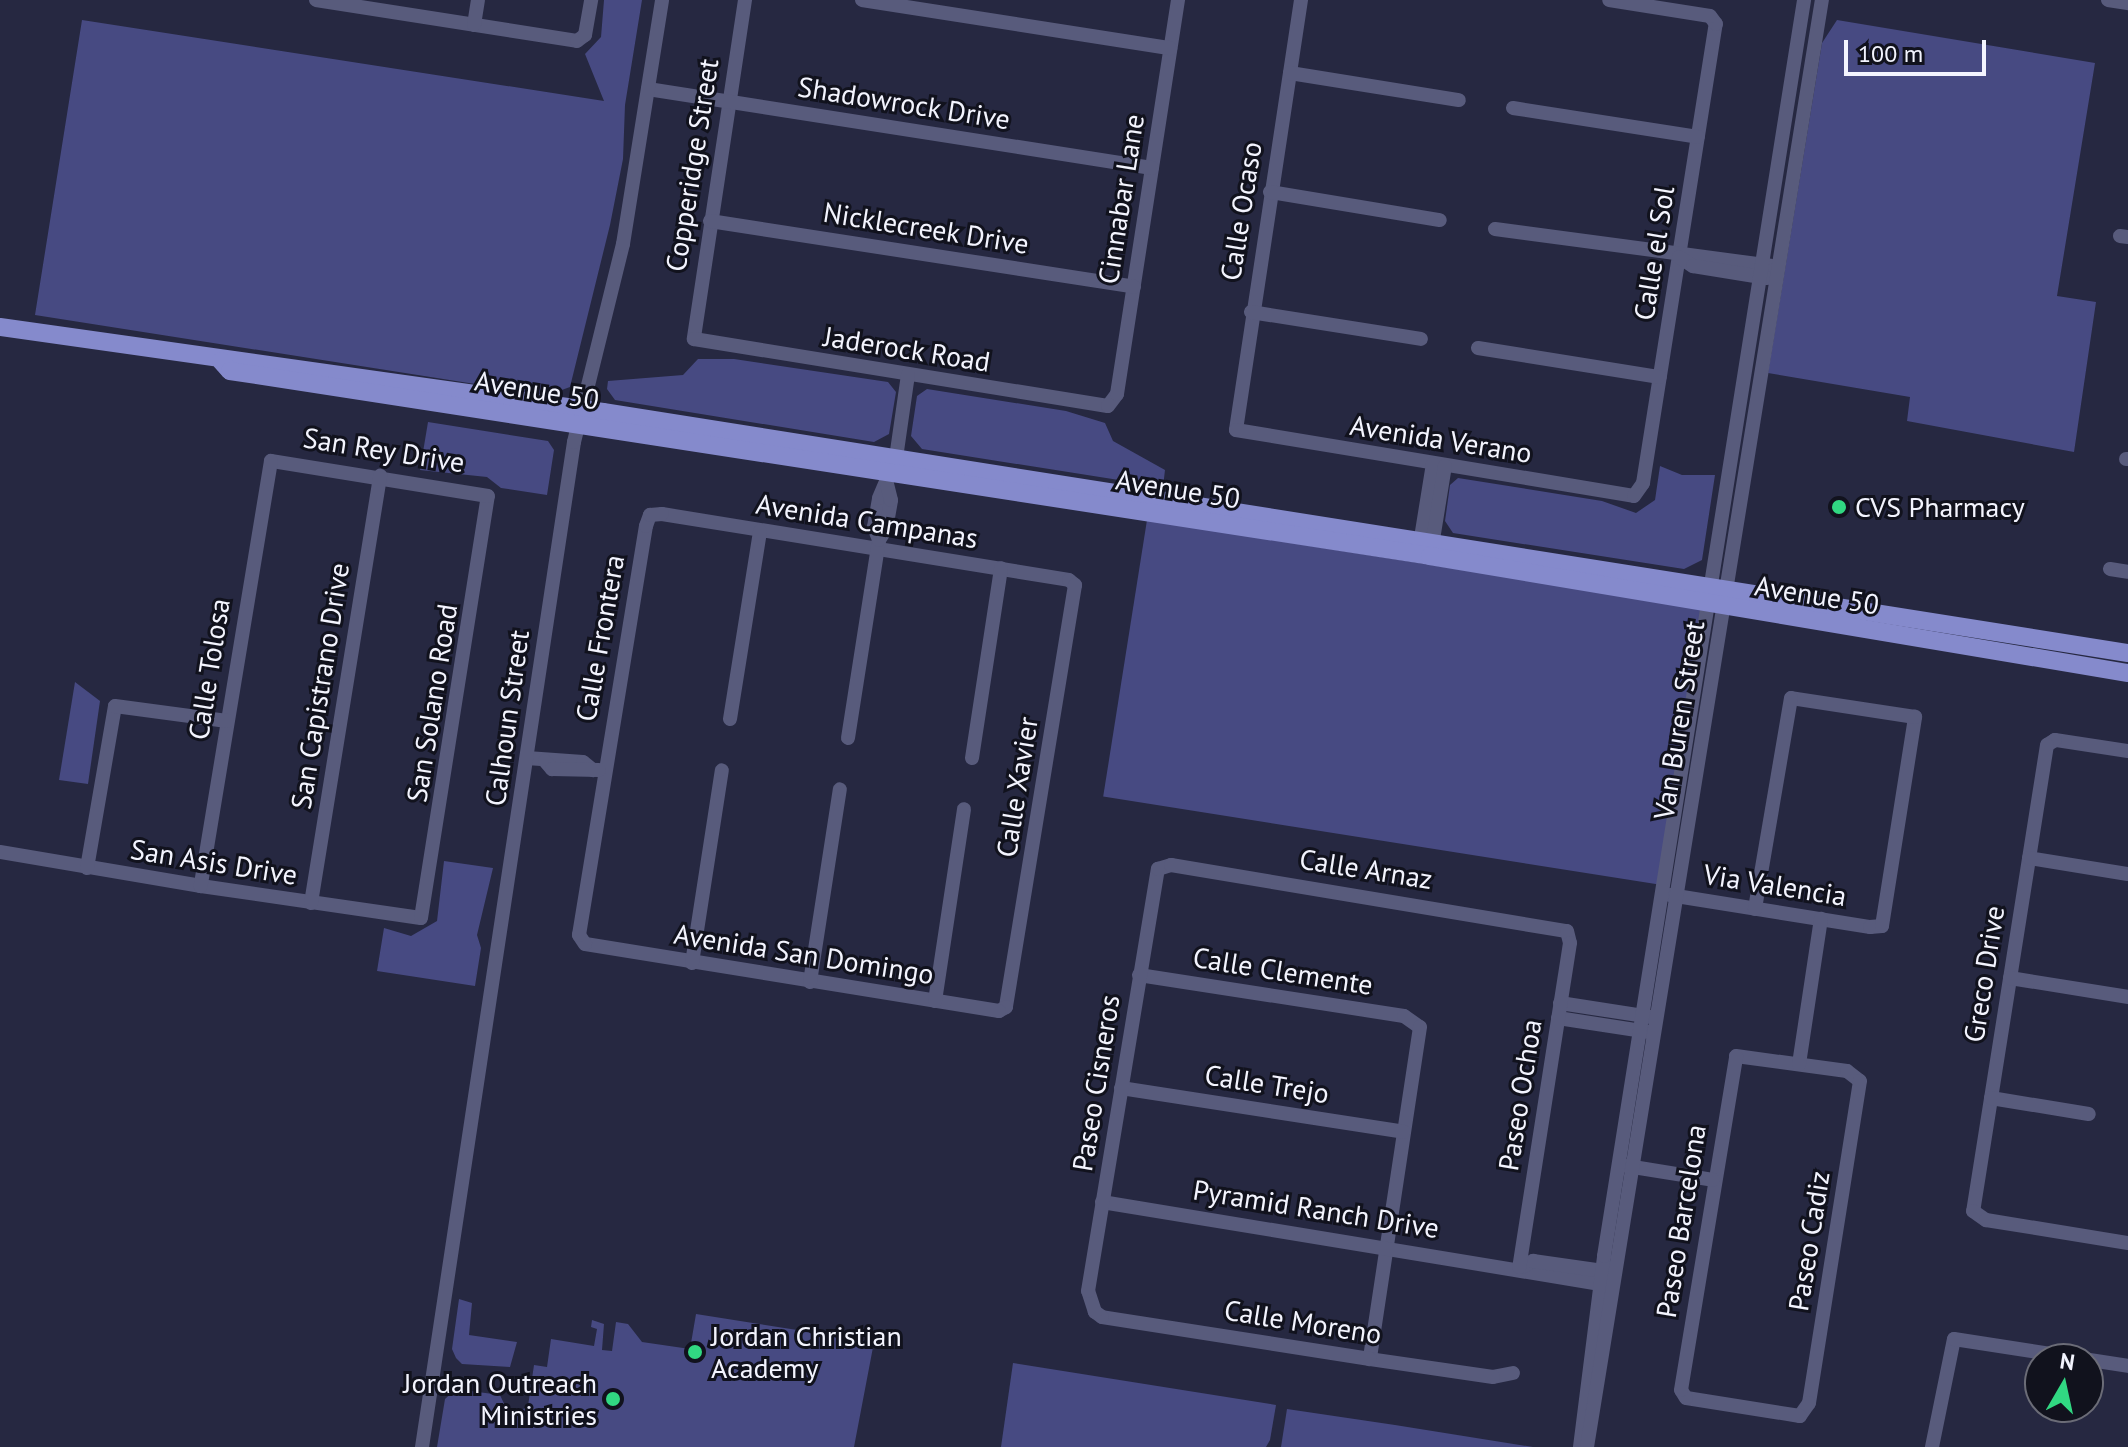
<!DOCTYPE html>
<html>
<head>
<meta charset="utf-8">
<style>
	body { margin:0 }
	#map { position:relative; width:2128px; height:1447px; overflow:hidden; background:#262841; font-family:"PT Sans",sans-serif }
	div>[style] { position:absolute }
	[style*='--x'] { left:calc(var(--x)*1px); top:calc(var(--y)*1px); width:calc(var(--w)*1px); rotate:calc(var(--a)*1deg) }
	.green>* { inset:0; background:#474a82; transform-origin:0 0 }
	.minor>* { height:14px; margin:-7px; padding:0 7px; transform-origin:7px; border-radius:7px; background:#585b7c }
	.major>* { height:18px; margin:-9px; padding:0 9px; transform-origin:9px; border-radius:9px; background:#858acc }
	.dots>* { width:22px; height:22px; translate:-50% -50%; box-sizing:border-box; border:4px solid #11121d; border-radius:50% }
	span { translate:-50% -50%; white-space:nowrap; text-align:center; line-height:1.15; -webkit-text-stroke:6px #11121d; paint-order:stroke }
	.street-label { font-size:28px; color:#f3f4fe }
	.poi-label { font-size:28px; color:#f3f4fe }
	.left { translate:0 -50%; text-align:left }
	.right { translate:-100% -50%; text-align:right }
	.north { position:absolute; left:2024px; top:1343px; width:80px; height:80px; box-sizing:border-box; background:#11121d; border:2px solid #6b6c77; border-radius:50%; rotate:9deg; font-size:22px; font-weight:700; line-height:32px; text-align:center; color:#f3f4fe }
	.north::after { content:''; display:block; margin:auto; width:28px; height:36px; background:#31d882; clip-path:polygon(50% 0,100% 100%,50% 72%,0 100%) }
	.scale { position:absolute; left:1844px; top:40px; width:142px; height:36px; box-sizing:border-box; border:4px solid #f3f4fe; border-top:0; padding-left:10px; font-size:24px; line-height:28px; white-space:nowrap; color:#f3f4fe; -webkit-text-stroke:6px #11121d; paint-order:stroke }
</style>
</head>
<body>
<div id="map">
	<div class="green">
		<i style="clip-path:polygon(604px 0,642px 0,625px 105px,623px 159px,610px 225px,570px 387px,559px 391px,558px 397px,35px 315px,82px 20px,604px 101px,585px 54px,601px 37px)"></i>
		<i style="clip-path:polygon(1837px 20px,2095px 63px,2057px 296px,2096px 302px,2074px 452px,1907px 421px,1910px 397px,1768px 373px,1822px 43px)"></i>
		<i style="clip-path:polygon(698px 359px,734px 359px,888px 382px,896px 392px,889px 434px,874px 442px,615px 400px,607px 389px,608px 381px,683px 375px)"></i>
		<i style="clip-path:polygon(927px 389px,1066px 411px,1105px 423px,1113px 441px,1165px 470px,1163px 487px,922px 449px,911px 436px,917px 396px)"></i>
		<i style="clip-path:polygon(428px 422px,548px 441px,554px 450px,547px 495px,501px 488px,487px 477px,420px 470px)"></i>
		<i style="clip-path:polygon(1660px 466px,1682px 475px,1715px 475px,1702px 560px,1684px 569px,1453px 533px,1445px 521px,1450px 485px,1458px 478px,1602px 501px,1636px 513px,1655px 500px)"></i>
		<i style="left:1147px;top:520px;width:561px;height:280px;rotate:9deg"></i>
		<i style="clip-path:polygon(75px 682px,100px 701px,88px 784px,59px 780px)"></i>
		<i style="clip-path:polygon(444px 861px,493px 868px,477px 935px,481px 948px,475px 986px,377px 971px,384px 928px,411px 936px,437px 921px)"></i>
		<i style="clip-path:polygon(459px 1299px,472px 1303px,469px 1335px,517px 1342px,510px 1367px,462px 1364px,456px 1358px,452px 1349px)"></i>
		<i style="clip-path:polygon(696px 1314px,874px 1342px,854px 1447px,437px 1447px,445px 1399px,456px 1389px,500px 1395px,507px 1410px,520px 1411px,528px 1406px,534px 1365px,547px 1367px,551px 1339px,594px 1346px,597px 1329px,591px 1327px,592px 1320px,604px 1324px,602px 1350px,612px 1351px,616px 1322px,628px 1324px,642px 1342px,690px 1349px)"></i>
		<i style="clip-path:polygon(1013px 1363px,1276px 1405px,1270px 1440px,1266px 1447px,1001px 1447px)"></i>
		<i style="clip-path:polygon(1287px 1409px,1395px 1425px,1533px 1447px,1281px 1447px)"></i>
	</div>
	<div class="minor">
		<i style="--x:316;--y:0;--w:264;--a:8.9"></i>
		<i style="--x:577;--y:41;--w:10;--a:-37"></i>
		<i style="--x:585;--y:35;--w:36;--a:-80"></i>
		<i style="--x:745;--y:0;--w:343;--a:98.6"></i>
		<i style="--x:694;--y:339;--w:419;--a:9.2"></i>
		<i style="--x:1108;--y:406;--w:15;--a:-53"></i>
		<i style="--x:1117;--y:394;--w:399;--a:-81.2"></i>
		<i style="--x:862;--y:0;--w:312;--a:8.9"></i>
		<i style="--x:1301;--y:0;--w:435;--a:98.6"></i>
		<i style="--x:1236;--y:430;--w:403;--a:9.4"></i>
		<i style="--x:1634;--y:496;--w:16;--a:-55"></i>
		<i style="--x:1643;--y:483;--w:465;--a:-81"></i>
		<i style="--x:1716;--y:24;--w:10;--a:-127"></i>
		<i style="--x:1710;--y:16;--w:102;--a:-171"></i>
		<i style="--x:2108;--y:0;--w:20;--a:9"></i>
		<i style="--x:474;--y:25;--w:25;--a:-81"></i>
		<i style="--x:1290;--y:73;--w:171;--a:9.1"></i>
		<i style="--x:648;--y:89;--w:510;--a:8.91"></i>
		<i style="--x:1513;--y:108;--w:187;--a:8.9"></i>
		<i style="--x:1270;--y:192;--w:172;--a:9.4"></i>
		<i style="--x:710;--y:221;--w:429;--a:8.8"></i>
		<i style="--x:1495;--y:229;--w:278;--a:7.6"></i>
		<i style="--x:2120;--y:236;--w:8;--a:7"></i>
		<i style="--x:1679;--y:257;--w:17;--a:33"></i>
		<i style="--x:1693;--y:266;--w:75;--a:9.2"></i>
		<i style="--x:1251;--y:312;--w:172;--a:9"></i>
		<i style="--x:1478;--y:348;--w:184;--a:9.1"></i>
		<i style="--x:2126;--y:459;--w:2;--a:0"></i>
		<i style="--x:662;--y:514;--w:412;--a:9.2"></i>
		<i style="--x:1069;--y:580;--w:8;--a:40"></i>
		<i style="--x:1075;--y:585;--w:428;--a:99.3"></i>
		<i style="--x:1006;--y:1007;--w:8;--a:150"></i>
		<i style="--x:999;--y:1011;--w:419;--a:-170.8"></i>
		<i style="--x:585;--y:944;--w:11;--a:-124"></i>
		<i style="--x:579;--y:935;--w:414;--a:-80.7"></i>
		<i style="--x:646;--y:526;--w:12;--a:-70"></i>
		<i style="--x:650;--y:515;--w:12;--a:-5"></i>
		<i style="--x:879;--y:540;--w:14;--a:-111"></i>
		<i style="--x:874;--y:527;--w:29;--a:-80"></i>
		<i style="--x:879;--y:498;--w:43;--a:-67"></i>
		<i style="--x:896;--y:458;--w:84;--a:-81.8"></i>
		<i style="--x:1419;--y:550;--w:87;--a:-80.8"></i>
		<i style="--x:1431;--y:552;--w:87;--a:-80.8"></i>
		<i style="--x:2110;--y:569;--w:18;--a:9"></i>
		<i style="--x:730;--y:719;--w:190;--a:-80.9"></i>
		<i style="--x:848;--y:738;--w:200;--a:-81.1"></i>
		<i style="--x:879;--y:540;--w:13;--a:-58"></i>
		<i style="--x:886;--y:529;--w:29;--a:-80"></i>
		<i style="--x:891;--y:500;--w:16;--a:-104"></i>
		<i style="--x:2128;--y:751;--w:74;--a:-171.4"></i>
		<i style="--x:2055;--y:740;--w:9;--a:148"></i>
		<i style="--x:2047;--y:745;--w:472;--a:99"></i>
		<i style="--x:1973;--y:1211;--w:16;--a:35"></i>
		<i style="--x:1986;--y:1220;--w:144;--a:9.2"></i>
		<i style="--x:527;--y:758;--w:56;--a:4.1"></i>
		<i style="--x:583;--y:762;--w:13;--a:39"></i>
		<i style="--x:972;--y:758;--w:192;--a:-81.3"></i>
		<i style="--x:545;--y:761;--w:11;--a:49"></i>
		<i style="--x:552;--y:769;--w:47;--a:1.2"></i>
		<i style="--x:0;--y:852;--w:204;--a:9.6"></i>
		<i style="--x:201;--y:886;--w:222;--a:8.3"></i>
		<i style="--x:421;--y:918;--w:427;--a:-81"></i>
		<i style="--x:488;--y:496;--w:220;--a:-170.8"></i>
		<i style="--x:271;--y:461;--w:431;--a:99.4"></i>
		<i style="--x:2029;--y:858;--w:100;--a:9.2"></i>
		<i style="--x:87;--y:868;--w:164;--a:-80.2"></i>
		<i style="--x:115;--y:706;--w:113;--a:7.6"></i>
		<i style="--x:1670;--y:895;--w:203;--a:9.1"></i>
		<i style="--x:1870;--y:927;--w:12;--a:-5"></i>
		<i style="--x:1882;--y:926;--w:212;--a:-81"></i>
		<i style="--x:1915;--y:717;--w:125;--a:-171.3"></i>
		<i style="--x:1791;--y:698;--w:214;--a:99.7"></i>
		<i style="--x:311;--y:903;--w:433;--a:-80.8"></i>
		<i style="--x:692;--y:963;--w:195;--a:-81.2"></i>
		<i style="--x:1139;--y:975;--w:268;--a:8.8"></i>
		<i style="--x:1404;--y:1016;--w:19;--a:35"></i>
		<i style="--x:1420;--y:1027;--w:336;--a:98.6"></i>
		<i style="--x:2010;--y:978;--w:120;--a:9.1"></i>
		<i style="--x:810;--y:982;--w:195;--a:-81.2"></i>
		<i style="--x:935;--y:1001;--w:194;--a:-81.4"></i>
		<i style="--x:1560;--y:1003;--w:91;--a:8.8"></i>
		<i style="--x:1558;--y:1018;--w:91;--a:8.8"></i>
		<i style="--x:1736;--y:1056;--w:112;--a:7.7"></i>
		<i style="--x:1847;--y:1071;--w:16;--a:38"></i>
		<i style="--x:1860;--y:1081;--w:326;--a:99"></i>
		<i style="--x:1809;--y:1403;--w:16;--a:125"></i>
		<i style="--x:1800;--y:1416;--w:115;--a:-171"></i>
		<i style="--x:1686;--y:1398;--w:9;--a:-122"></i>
		<i style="--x:1681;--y:1390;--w:338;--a:-80.6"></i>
		<i style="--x:1799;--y:1064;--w:147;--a:-81.4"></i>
		<i style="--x:1121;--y:1088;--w:286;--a:8.8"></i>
		<i style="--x:1991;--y:1098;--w:99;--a:9.3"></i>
		<i style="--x:1627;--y:1166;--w:87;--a:9.2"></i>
		<i style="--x:1102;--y:1202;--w:511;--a:9.35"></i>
		<i style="--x:1522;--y:1267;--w:13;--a:-29"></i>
		<i style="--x:1533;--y:1261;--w:78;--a:8.1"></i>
		<i style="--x:1513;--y:1373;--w:20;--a:169"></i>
		<i style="--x:1493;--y:1377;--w:124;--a:-171.7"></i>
		<i style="--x:1370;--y:1359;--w:271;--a:-171.1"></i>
		<i style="--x:1102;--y:1317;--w:9;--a:-144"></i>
		<i style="--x:1095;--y:1312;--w:22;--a:-108"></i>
		<i style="--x:1088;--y:1291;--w:428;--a:-80.6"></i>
		<i style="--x:1158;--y:869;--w:14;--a:-17"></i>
		<i style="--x:1171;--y:865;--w:401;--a:9.5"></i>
		<i style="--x:1567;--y:931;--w:12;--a:76"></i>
		<i style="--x:1570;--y:943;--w:328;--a:98.9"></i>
		<i style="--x:422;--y:1447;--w:1016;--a:-81.4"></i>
		<i style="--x:574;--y:442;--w:204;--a:-76.1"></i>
		<i style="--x:623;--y:244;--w:247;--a:-80.9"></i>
		<i style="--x:1580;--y:1447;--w:193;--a:-82.8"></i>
		<i style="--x:1604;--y:1256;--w:1272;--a:-80.95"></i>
		<i style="--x:1587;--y:1447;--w:1466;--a:-80.78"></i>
		<i style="--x:1932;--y:1447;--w:110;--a:-78.5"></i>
		<i style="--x:1954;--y:1339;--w:176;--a:8.8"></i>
	</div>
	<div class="major">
		<i style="--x:0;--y:327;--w:609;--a:8.02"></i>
		<i style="--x:603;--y:412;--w:1544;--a:8.98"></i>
		<i style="--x:221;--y:361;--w:13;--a:48"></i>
		<i style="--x:230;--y:371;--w:1214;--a:8.76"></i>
		<i style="--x:1430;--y:556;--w:708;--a:9.52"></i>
	</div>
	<div class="dots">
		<i style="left:1839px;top:507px;background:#31d882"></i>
		<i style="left:695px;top:1352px;background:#31d882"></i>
		<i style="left:613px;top:1399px;background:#31d882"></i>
	</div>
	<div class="street-label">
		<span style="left:904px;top:103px;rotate:9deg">Shadowrock Drive</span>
		<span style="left:692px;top:165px;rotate:-81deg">Copperidge Street</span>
		<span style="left:1121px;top:199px;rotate:-81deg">Cinnabar Lane</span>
		<span style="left:1241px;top:211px;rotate:-81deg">Calle Ocaso</span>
		<span style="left:926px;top:228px;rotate:9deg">Nicklecreek Drive</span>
		<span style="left:1654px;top:253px;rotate:-81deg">Calle el Sol</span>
		<span style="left:907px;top:349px;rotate:9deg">Jaderock Road</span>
		<span style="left:537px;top:390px;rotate:9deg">Avenue 50</span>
		<span style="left:1441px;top:439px;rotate:9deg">Avenida Verano</span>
		<span style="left:384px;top:450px;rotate:9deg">San Rey Drive</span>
		<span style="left:1178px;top:489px;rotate:9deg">Avenue 50</span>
		<span style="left:867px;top:521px;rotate:9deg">Avenida Campanas</span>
		<span style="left:1817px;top:595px;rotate:9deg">Avenue 50</span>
		<span style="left:600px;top:638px;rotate:-80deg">Calle Frontera</span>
		<span style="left:209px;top:669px;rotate:-81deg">Calle Tolosa</span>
		<span style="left:320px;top:686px;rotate:-81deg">San Capistrano Drive</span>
		<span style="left:432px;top:703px;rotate:-81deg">San Solano Road</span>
		<span style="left:507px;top:718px;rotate:-82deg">Calhoun Street</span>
		<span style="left:1679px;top:720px;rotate:-81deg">Van Buren Street</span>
		<span style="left:1017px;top:787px;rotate:-81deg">Calle Xavier</span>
		<span style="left:214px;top:862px;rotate:9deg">San Asis Drive</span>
		<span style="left:1366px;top:869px;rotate:9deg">Calle Arnaz</span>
		<span style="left:1775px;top:885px;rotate:9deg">Via Valencia</span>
		<span style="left:804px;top:954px;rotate:9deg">Avenida San Domingo</span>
		<span style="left:1283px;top:971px;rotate:9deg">Calle Clemente</span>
		<span style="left:1984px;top:974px;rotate:-81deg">Greco Drive</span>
		<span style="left:1096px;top:1083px;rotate:-81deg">Paseo Cisneros</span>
		<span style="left:1267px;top:1084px;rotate:9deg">Calle Trejo</span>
		<span style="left:1520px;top:1095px;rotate:-81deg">Paseo Ochoa</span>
		<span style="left:1316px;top:1209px;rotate:9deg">Pyramid Ranch Drive</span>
		<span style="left:1681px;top:1221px;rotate:-81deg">Paseo Barcelona</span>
		<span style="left:1809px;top:1241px;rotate:-81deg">Paseo Cadiz</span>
		<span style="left:1303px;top:1322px;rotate:9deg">Calle Moreno</span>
	</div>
	<div class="poi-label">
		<span class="left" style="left:1855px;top:507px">CVS Pharmacy</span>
		<span class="left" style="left:711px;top:1352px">Jordan Christian<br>Academy</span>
		<span class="right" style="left:597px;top:1399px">Jordan Outreach<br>Ministries</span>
	</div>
	<div class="north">N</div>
	<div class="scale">100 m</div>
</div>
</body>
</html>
